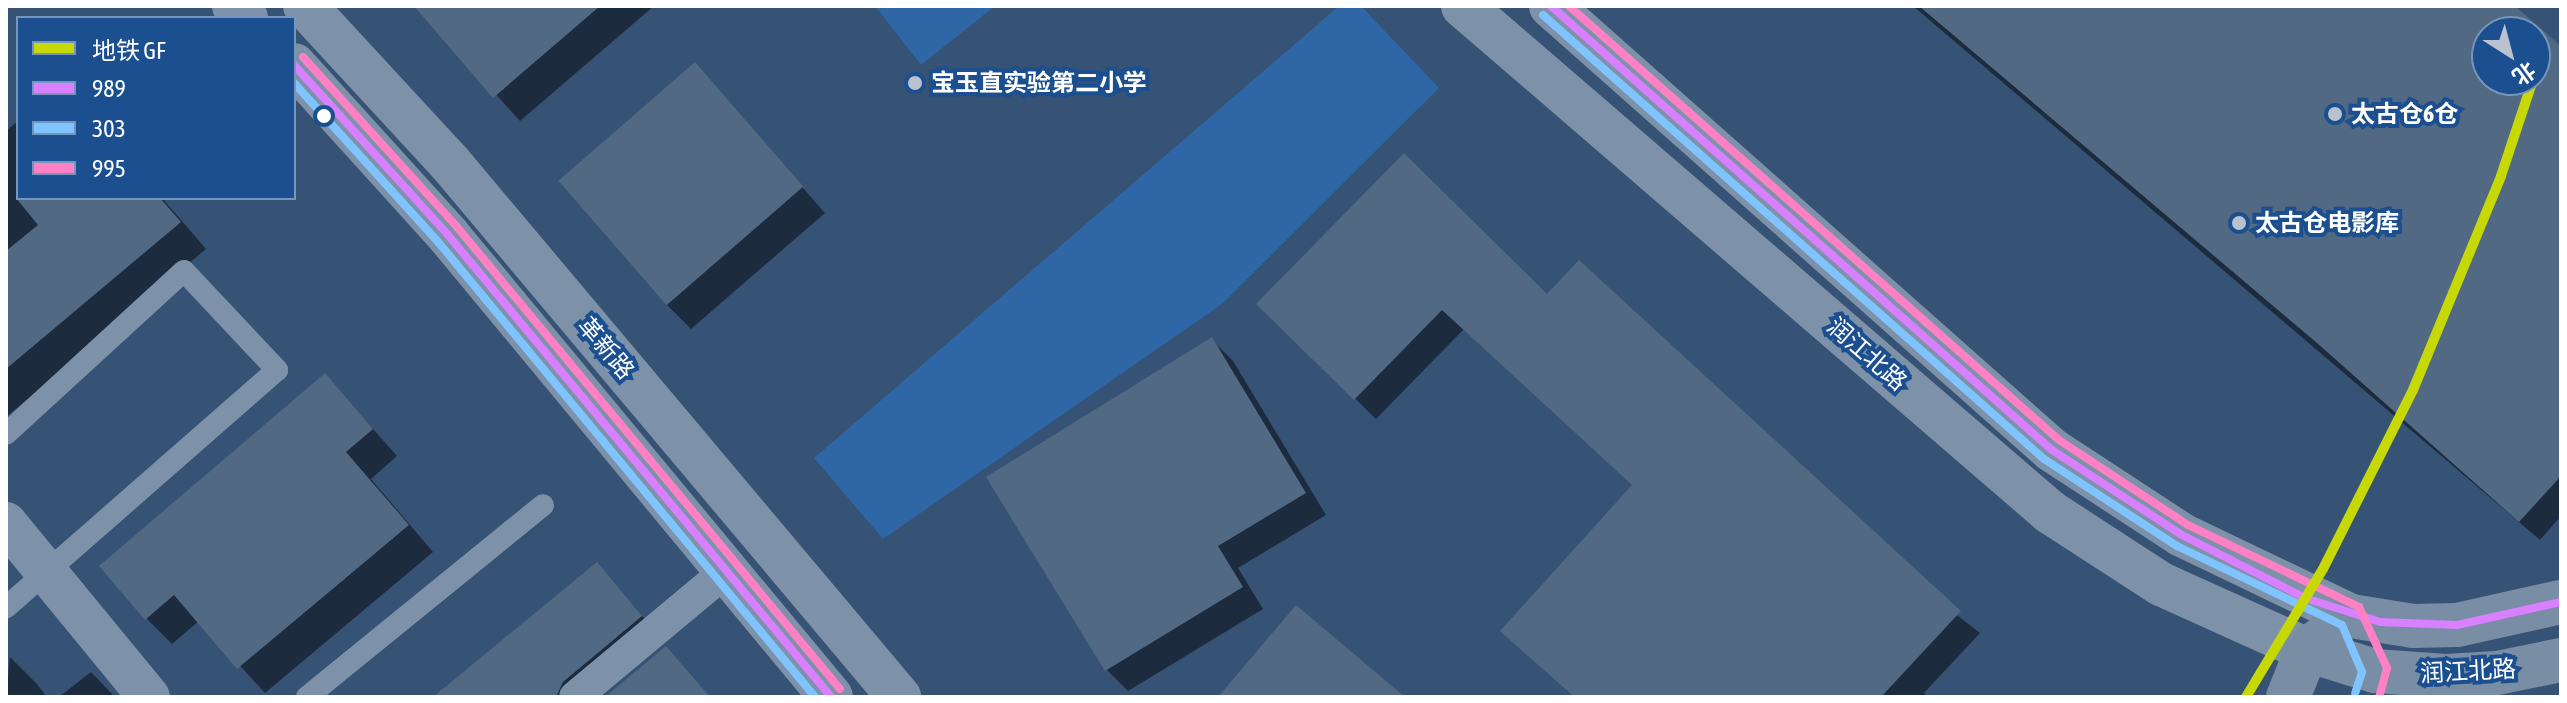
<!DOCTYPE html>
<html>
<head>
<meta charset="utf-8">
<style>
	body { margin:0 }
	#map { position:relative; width:2567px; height:703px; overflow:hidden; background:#365274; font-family:"Asap Condensed","Noto Sans SC",sans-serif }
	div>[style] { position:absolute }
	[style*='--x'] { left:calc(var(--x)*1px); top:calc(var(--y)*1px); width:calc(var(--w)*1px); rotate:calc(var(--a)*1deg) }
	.green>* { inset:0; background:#2f66a5 }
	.shadow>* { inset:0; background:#0007 }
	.building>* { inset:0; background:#526984; transform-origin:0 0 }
	.service>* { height:22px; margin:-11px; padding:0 11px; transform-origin:11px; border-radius:11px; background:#7d92a8 }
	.pedestrian>* { height:32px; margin:-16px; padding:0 16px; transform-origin:16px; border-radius:16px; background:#7d92a8 }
	.minor>* { height:42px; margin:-21px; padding:0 21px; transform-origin:21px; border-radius:21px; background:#7d92a8 }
	.tertiary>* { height:44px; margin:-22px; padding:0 22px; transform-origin:22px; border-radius:22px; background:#7d92a8 }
	.secondary>* { height:44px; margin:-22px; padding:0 22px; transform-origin:22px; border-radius:22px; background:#798da4 }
	.bus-1>* { height:8px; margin:-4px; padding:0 4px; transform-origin:4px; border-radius:4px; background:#d880ff }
	.bus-2>* { height:8px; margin:-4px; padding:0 4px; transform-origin:4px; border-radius:4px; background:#80c4ff }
	.bus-3>* { height:8px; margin:-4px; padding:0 4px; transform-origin:4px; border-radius:4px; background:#ff80c5 }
	.metro-1>* { height:10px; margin:-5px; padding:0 5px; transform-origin:5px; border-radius:5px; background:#c6d806 }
	.dots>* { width:22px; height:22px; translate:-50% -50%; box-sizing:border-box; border:4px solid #1b4f8f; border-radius:50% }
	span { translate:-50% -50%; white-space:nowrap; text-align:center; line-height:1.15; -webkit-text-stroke:8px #1b4f8f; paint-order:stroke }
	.poi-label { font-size:24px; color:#fff; font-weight:700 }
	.left { translate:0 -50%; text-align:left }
	.street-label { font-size:24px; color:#fff }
	.frame { position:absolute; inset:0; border:8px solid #fff; pointer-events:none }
	.legend { position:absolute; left:16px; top:16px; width:280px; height:184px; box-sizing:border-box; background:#1b4f8f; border:2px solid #7695bc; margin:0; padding:10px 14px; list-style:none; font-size:24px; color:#fff }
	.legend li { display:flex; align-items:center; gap:16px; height:40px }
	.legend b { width:40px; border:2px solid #7695bc }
	.north { position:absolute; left:2471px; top:16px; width:80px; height:80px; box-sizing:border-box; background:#1b4f8f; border:2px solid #7695bc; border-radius:50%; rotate:144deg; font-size:22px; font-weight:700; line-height:32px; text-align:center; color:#fff }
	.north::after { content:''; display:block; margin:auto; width:28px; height:36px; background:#b9c2ce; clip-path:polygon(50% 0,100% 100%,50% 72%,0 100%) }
</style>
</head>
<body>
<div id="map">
	<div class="green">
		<i style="clip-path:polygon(875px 6px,995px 6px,921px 65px)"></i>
		<i style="clip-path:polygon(1339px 6px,1361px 6px,1439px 88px,1222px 304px,883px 539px,814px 458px)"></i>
	</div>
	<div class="shadow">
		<i style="clip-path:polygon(416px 6px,654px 6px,520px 121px)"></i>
		<i style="clip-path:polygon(evenodd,1913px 6px,2514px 6px,2561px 47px,2561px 516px,2540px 540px,1913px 6px,2487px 32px,2535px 32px,2535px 80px,2487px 80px,2487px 32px)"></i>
		<i style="clip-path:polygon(695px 65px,825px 213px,691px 329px,666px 304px)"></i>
		<i style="clip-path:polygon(18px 121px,18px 198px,162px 198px,206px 249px,6px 417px,6px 131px)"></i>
		<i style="clip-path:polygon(1548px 297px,1980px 633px,1924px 693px,1928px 697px,1574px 697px,1524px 652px,1634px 486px,1464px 329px,1376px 419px,1259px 304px)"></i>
		<i style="clip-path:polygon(1212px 340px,1233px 361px,1326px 515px,1238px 568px,1263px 609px,1128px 691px,1107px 670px,988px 478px)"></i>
		<i style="clip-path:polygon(325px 375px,397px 456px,371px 479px,433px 552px,265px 693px,199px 621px,172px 644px,146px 618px)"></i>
		<i style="clip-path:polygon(596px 564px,663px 640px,594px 697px,436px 697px)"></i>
		<i style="clip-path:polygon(10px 657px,36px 683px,47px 697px,6px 697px)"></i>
		<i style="clip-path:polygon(91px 672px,115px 697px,59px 697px)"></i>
	</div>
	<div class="building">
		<i style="clip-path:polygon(414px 6px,600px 6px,493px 98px)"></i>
		<i style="clip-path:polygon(evenodd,1919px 6px,2515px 6px,2561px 46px,2561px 476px,2519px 522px,2317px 343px,1919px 6px,2487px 32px,2535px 32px,2535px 80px,2487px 80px,2487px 32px)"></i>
		<i style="left:695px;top:62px;width:165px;height:181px;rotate:49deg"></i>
		<i style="clip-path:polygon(1404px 153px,1547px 294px,1579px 260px,1961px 611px,1881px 697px,1574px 697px,1500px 631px,1632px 485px,1442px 310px,1354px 400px,1256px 304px)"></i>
		<i style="clip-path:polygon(16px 198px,160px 198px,181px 222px,6px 369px,6px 251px,38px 225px)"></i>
		<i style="clip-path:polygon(1212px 337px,1306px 493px,1218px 546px,1243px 587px,1105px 671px,986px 477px)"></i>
		<i style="clip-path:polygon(325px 373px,373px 429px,346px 452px,409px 525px,237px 669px,174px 595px,145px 620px,99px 566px)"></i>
		<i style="clip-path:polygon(597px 562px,642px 616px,563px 682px,556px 697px,433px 697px)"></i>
		<i style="clip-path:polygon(1296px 605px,1405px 697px,1218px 697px)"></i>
		<i style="clip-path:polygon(666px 646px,710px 697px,605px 697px)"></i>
	</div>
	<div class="service">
		<i style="--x:6;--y:434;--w:241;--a:-42.5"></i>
		<i style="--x:184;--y:271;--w:136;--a:46.8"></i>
		<i style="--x:277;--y:370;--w:360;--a:138.8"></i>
		<i style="--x:307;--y:697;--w:304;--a:-39.1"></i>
	</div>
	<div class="pedestrian">
		<i style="--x:575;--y:697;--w:197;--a:-39.8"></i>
	</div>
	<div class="minor">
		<i style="--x:6;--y:523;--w:225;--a:50.6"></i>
	</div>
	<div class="tertiary">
		<i style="--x:234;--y:6;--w:17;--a:45"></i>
		<i style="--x:305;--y:6;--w:214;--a:47.3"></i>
		<i style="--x:450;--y:163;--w:698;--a:49.94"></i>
		<i style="--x:1463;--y:6;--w:775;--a:40.76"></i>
		<i style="--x:2050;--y:512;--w:132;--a:33"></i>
		<i style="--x:2161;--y:584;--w:160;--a:24.3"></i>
		<i style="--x:1551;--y:6;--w:669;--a:41.55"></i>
		<i style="--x:2052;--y:450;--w:155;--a:33.2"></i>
		<i style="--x:2182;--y:535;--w:187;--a:25.6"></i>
		<i style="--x:294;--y:65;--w:229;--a:47.8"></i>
		<i style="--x:448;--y:235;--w:600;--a:50.34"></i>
	</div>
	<div class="secondary">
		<i style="--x:2351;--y:616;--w:63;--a:9.2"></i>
		<i style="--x:2413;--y:626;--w:44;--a:-1.3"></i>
		<i style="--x:2457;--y:625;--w:107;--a:-12.5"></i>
		<i style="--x:2307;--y:650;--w:71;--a:17.2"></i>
		<i style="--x:2375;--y:671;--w:71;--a:4"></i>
		<i style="--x:2446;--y:676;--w:51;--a:-3.4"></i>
		<i style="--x:2497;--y:673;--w:65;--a:-11.5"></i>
		<i style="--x:2288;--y:697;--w:51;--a:-68"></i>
		<i style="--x:2307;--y:650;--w:29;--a:-38"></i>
	</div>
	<div class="bus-1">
		<i style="--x:1551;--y:6;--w:669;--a:41.55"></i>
		<i style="--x:2052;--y:450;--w:155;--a:33.2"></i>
		<i style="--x:2182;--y:535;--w:138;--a:27.1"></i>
		<i style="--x:2305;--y:598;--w:79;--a:17.7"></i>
		<i style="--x:2380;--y:622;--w:77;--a:2.2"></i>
		<i style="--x:2457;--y:625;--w:107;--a:-12.5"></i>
		<i style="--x:294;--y:65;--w:229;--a:47.8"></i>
		<i style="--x:448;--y:235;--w:600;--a:50.34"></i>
	</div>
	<div class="bus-2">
		<i style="--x:1543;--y:15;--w:669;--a:41.55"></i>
		<i style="--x:2044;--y:459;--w:159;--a:33.2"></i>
		<i style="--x:2177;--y:546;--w:183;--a:25.6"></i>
		<i style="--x:2342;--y:625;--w:51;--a:66.9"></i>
		<i style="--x:2362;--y:672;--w:22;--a:108"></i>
		<i style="--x:294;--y:83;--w:216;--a:47.8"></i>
		<i style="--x:439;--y:243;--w:589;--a:50.37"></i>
	</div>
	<div class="bus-3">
		<i style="--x:1569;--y:6;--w:655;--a:41.53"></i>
		<i style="--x:2059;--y:440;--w:154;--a:33.4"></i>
		<i style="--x:2188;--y:525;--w:190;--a:25.6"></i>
		<i style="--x:2359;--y:607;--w:67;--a:65.3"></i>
		<i style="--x:2387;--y:668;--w:30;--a:105"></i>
		<i style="--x:303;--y:57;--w:229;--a:47.8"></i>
		<i style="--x:457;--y:227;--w:600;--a:50.34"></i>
	</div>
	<div class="metro-1">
		<i style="--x:2246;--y:697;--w:149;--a:-59"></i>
		<i style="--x:2323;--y:569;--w:200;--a:-63.3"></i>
		<i style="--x:2413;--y:390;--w:231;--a:-67.6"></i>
		<i style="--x:2501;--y:176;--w:101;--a:-71.6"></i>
	</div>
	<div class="dots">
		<i style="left:915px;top:83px;background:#b9c2ce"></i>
		<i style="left:2335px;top:114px;background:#b9c2ce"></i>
		<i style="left:324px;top:116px;background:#fff"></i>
		<i style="left:2239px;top:223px;background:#b9c2ce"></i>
	</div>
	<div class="poi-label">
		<span class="left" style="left:931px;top:83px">宝玉直实验第二小学</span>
		<span class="left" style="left:2351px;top:114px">太古仓6仓</span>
		<span class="left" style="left:2255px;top:223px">太古仓电影库</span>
	</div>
	<div class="street-label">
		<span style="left:606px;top:348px;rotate:50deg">革新路</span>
		<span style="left:1867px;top:354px;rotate:41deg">润江北路</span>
		<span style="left:2468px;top:671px;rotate:-3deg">润江北路</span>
	</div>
	<div class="frame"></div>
	<ul class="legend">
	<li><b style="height:10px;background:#c6d806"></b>地铁 GF</li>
	<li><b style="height:10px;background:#d880ff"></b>989</li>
	<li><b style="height:10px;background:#80c4ff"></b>303</li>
	<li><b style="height:10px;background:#ff80c5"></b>995</li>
	</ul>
	<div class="north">北</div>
</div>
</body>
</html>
